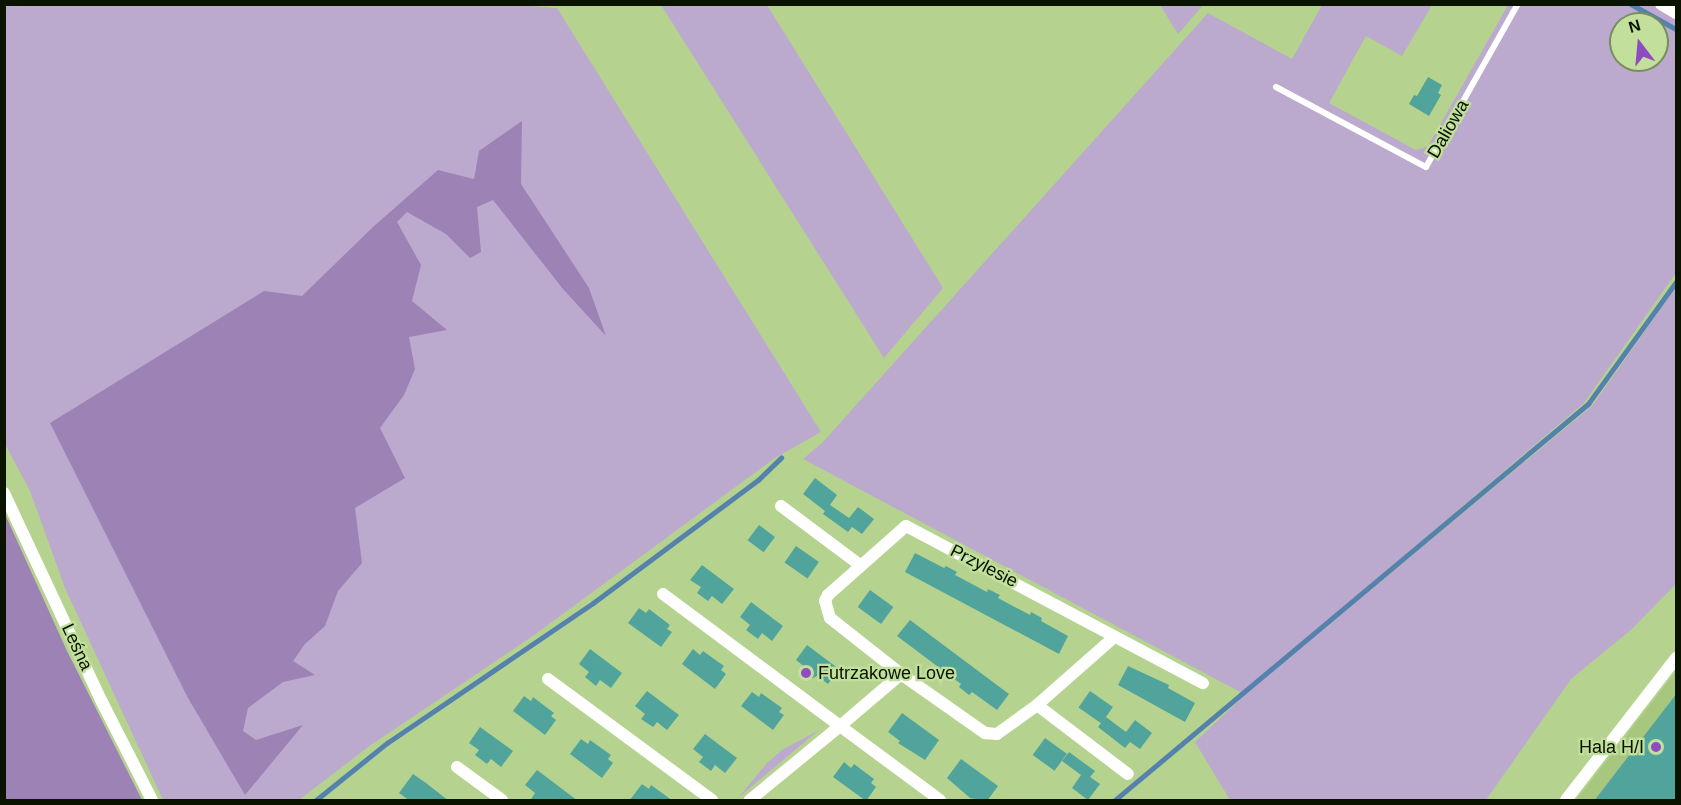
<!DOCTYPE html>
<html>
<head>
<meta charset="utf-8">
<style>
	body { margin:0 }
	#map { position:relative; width:1681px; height:805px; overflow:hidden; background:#b5d38f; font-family:Arial,sans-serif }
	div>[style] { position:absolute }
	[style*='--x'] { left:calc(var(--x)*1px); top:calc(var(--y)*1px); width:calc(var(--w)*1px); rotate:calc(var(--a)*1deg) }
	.built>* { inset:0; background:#a8c77e }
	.green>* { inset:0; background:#bca9ce }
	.forest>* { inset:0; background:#9d82b6 }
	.stream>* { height:4.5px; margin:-2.25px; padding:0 2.25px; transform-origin:2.25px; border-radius:2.25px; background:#5582ac }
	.building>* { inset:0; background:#51a49c; transform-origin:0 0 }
	.service>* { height:6px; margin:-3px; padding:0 3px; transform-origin:3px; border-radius:3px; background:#fff }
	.minor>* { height:12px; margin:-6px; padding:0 6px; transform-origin:6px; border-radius:6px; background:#fff }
	.dots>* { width:16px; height:16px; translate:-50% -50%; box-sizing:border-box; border:3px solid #c2e09c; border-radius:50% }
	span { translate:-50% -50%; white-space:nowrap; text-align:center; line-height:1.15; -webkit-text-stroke:4.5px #c2e09c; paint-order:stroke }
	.street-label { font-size:18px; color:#091300 }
	.poi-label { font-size:18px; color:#091300 }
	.left { translate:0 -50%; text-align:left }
	.right { translate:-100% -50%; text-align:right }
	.frame { position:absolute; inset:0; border:6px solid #091300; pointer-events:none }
	.north { position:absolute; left:1609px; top:12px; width:60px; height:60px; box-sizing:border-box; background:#c2e09c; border:2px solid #788e5e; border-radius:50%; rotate:344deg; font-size:16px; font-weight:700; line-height:24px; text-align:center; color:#091300 }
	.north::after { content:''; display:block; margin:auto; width:21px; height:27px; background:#8e4cc0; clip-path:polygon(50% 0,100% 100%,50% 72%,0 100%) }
</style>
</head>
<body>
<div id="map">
	<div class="built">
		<i style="clip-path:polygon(1676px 671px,1676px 800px,1576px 800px)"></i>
	</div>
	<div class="green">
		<i style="clip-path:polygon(500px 4px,557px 8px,821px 432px,775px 458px,530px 638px,368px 747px,299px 800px,163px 800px,65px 588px,30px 491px,5px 444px,4px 5px)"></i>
		<i style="clip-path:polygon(661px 5px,767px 5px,943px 288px,884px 358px)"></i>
		<i style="clip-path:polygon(1160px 5px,1203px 5px,1178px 34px)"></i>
		<i style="clip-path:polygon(evenodd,1322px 5px,1432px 5px,1402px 56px,1366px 36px,1329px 103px,1416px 150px,1428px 146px,1508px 5px,1654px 5px,1676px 17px,1676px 273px,1584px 403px,1242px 693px,803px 459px,822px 443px,1208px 13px,1292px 59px,1322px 5px,1621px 24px,1657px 24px,1657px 60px,1621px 60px,1621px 24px)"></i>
		<i style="clip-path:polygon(1676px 287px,1676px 584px,1632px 629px,1571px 679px,1486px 800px,1230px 800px,1195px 742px,1248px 692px,1592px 406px)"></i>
		<i style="clip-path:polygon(819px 730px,739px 797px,766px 764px,782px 750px)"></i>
	</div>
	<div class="forest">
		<i style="clip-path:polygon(522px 121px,521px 184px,589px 288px,606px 336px,563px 289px,493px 200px,477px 207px,481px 252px,470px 258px,446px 234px,407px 212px,397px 222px,421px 265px,412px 301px,447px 330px,409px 337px,415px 369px,404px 395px,380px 428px,405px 478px,355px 508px,362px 563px,338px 591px,325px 626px,305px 644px,293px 661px,315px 675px,283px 682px,248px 708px,243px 731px,256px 740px,303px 725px,245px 795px,188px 698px,50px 423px,264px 291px,302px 296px,373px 227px,438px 170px,474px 179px,479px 151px)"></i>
		<i style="clip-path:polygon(4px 512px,67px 651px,142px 800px,5px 800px)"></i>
	</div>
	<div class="stream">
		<i style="--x:1631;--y:4;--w:51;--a:29.1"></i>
		<i style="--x:316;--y:800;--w:91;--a:-38.8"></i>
		<i style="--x:387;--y:743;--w:249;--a:-34.2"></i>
		<i style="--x:593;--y:603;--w:206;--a:-36.7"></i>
		<i style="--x:758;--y:480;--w:32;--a:-44"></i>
		<i style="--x:1115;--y:800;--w:617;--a:-39.94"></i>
		<i style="--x:1588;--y:404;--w:150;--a:-54.2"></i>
	</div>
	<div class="building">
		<i style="clip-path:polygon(1428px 77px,1442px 85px,1438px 93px,1441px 95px,1429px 116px,1409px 104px,1414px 95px,1417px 96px)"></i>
		<i style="clip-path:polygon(815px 478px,837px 495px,830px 505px,849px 518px,858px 507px,874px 519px,862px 534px,852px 527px,848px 532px,823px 514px,825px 511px,803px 494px)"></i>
		<i style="left:759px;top:525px;width:20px;height:19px;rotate:37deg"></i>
		<i style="left:796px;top:546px;width:28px;height:20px;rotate:35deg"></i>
		<i style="clip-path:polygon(915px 553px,944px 568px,946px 566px,957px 572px,955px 575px,987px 592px,988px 589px,1000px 595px,998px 598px,1030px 615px,1031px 612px,1042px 618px,1041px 621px,1068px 636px,1059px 654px,905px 572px)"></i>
		<i style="clip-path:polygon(702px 565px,734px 589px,722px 604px,712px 596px,708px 601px,697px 593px,701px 587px,690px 580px)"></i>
		<i style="left:870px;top:590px;width:29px;height:21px;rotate:36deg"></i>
		<i style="clip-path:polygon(751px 602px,783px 626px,772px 641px,762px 633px,758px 639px,746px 630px,750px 625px,740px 617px)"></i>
		<i style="clip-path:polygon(639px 608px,646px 613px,649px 609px,670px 625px,667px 629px,672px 632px,661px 647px,628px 623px)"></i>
		<i style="clip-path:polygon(910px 620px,1009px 694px,997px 710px,972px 692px,969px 695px,959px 687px,961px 684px,897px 636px)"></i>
		<i style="clip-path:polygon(807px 645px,839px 669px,828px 684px,817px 676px,811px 679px,804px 674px,806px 668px,796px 660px)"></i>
		<i style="clip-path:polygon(590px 649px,622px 673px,611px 688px,600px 680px,596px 686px,585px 677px,589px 672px,579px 664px)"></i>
		<i style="clip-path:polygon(693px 649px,700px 655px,703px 651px,724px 666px,721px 670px,726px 674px,715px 689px,682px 664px)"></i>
		<i style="clip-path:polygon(1128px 666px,1169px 685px,1168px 688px,1195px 703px,1185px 722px,1118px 685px)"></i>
		<i style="clip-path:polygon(647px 691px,679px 715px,667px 730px,657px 722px,653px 727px,641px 719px,645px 714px,635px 706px)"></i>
		<i style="left:1090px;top:691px;width:28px;height:20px;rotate:35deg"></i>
		<i style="clip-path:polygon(752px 692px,759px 697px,761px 693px,782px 708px,779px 712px,784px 715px,773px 730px,741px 706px)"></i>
		<i style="clip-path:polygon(1677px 693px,1677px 801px,1594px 801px)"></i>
		<i style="clip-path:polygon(524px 696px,531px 701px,533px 697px,554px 713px,551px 716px,556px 720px,545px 735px,513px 711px)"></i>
		<i style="clip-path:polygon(902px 713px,939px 740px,925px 760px,898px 743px,900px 741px,888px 732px)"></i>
		<i style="clip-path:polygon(1106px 717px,1126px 732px,1135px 720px,1152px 733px,1140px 749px,1130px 742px,1125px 748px,1098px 727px)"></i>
		<i style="clip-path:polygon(480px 727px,513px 751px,501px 767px,491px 759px,487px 764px,475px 755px,479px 750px,469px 743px)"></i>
		<i style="clip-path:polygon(705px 734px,737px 758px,725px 773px,715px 765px,711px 771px,699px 762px,703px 757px,693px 749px)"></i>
		<i style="left:1045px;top:738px;width:27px;height:21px;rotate:36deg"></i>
		<i style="clip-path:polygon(581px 739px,588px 744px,590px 740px,611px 755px,608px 759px,613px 763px,602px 778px,570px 754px)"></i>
		<i style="clip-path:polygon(1069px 752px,1095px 771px,1090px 777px,1100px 784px,1088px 800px,1072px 788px,1081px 775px,1062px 761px)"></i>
		<i style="clip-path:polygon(961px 759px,998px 786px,987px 801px,970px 798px,947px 778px)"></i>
		<i style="clip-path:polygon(844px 762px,851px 768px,854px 764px,874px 779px,871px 783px,876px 787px,866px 801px,833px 777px)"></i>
		<i style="clip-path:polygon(537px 770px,553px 782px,578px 801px,530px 801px,535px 793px,525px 785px)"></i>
		<i style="clip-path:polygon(413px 774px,426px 783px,449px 801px,410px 801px,399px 793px)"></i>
		<i style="clip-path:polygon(642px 784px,649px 789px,651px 785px,673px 801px,629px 801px)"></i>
	</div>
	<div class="service">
		<i style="--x:1276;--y:87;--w:170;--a:28.1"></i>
		<i style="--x:1426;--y:167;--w:187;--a:-60.6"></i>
	</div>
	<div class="minor">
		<i style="--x:1661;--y:4;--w:17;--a:31"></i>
		<i style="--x:4;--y:493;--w:231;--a:64.9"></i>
		<i style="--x:102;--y:702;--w:110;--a:63"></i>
		<i style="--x:781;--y:506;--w:99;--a:36.8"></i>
		<i style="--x:663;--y:594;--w:221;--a:36.7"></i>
		<i style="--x:840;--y:726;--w:117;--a:140.6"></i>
		<i style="--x:901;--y:674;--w:103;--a:35.1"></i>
		<i style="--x:985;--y:733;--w:12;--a:5"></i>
		<i style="--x:997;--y:734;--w:49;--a:-35.9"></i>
		<i style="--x:1037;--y:705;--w:103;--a:-41.4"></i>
		<i style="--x:548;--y:679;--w:204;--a:36.4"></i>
		<i style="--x:1037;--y:705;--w:114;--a:37.2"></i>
		<i style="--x:457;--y:767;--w:56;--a:36.3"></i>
		<i style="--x:940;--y:800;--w:124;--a:-143.5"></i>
		<i style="--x:840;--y:726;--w:80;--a:-40.4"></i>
		<i style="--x:901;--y:674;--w:90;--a:-141.7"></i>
		<i style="--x:830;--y:618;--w:18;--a:-106"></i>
		<i style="--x:825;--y:601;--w:7;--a:-63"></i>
		<i style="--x:828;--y:595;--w:104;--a:-41.5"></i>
		<i style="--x:906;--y:526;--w:336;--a:27.9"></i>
		<i style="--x:1566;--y:800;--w:180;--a:-52.2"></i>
	</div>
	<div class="dots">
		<i style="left:806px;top:673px;background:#8e4cc0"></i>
		<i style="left:1656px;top:747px;background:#8e4cc0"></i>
	</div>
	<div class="street-label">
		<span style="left:1448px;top:129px;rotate:-60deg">Daliowa</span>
		<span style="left:984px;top:566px;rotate:27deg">Przylesie</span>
		<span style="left:77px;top:647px;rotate:65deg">Leśna</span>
	</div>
	<div class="poi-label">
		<span class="left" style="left:818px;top:673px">Futrzakowe Love</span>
		<span class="right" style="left:1644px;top:747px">Hala H/I</span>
	</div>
	<div class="frame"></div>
	<div class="north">N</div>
</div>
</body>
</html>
